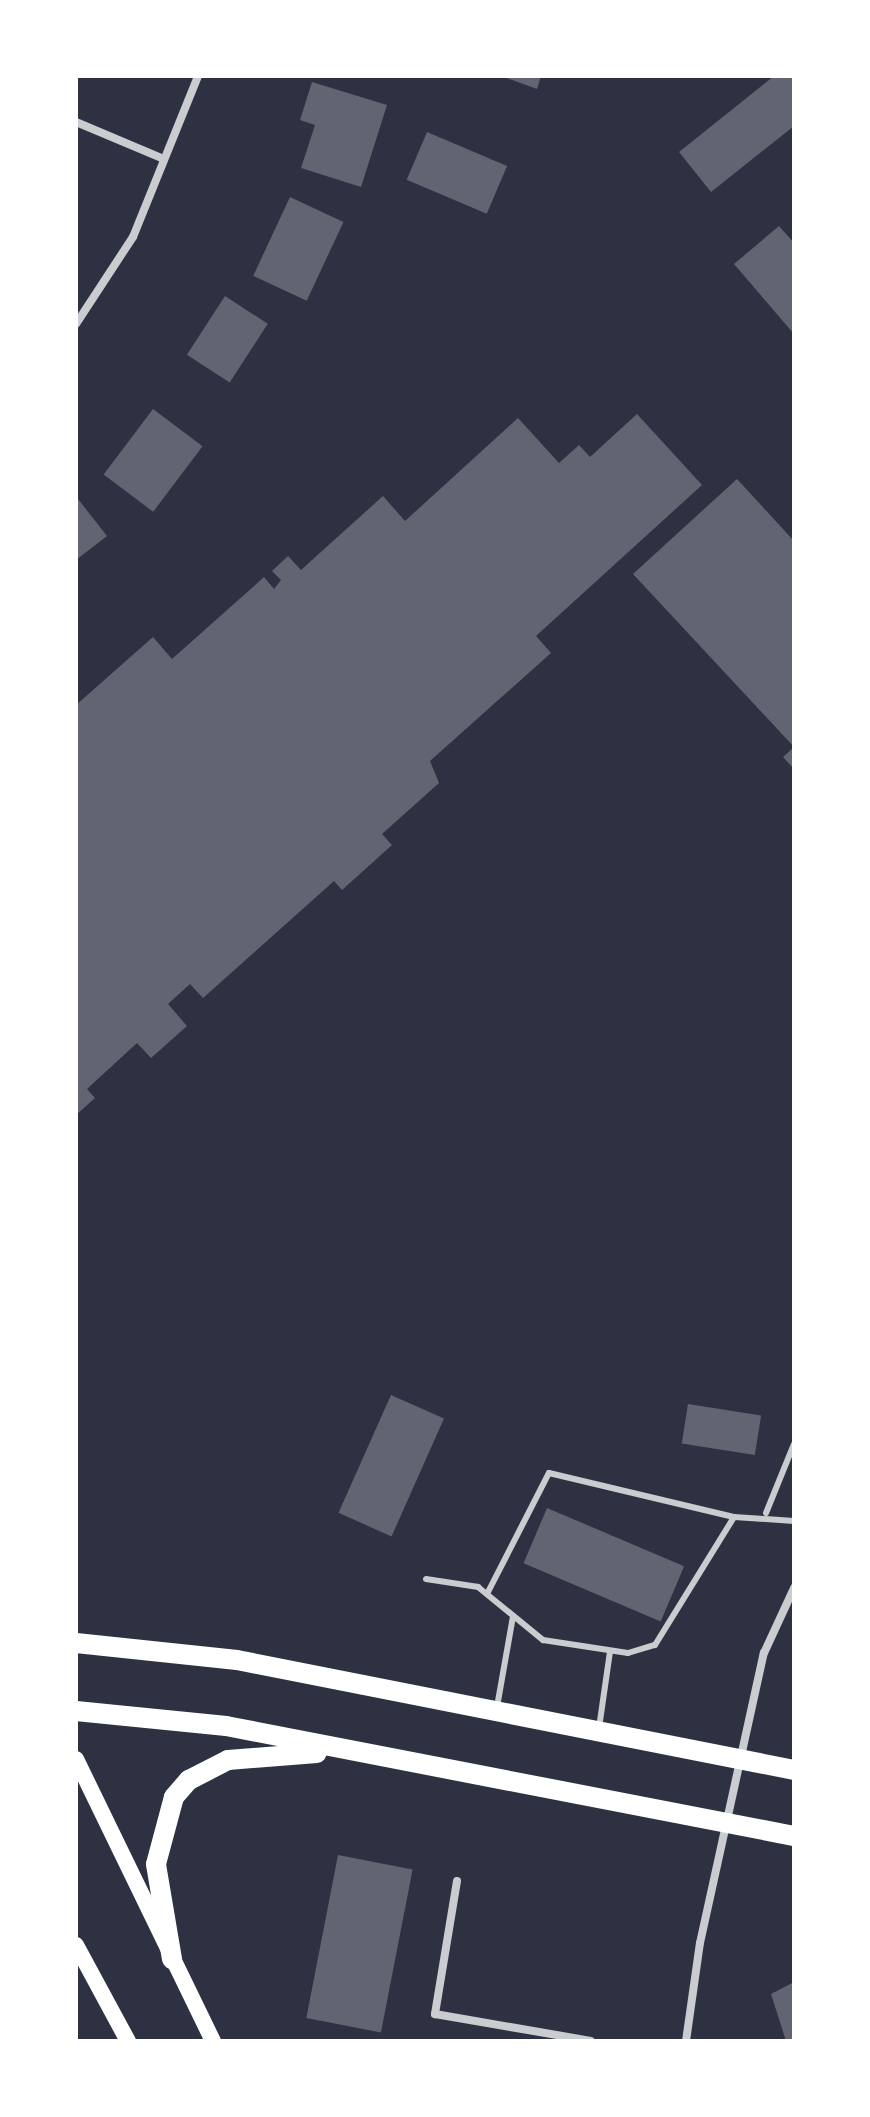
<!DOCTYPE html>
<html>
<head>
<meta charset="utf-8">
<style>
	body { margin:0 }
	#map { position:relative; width:870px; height:2117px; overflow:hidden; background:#2d3142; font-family:Karla,sans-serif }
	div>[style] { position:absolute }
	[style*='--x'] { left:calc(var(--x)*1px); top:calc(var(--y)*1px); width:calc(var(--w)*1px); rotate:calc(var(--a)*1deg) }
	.building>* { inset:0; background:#626471; transform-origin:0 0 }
	.service>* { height:6px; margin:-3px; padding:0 3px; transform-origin:3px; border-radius:3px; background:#caccd0 }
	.minor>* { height:8px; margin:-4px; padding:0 4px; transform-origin:4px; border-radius:4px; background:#caccd0 }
	.secondary>* { height:16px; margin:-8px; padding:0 8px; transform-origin:8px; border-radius:8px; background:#fff }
	.primary>* { height:20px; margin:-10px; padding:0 10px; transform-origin:10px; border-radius:10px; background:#fff }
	span { translate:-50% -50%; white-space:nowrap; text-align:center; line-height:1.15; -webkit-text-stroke:7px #fff; paint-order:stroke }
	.frame { position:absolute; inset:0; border:78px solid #fff; pointer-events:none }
</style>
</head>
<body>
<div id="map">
	<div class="building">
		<i style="clip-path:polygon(501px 76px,541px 76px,537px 89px)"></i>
		<i style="clip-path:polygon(774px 76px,794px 76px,794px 126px,711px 192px,679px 152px)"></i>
		<i style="clip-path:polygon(312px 82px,387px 105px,361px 187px,301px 168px,315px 125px,300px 120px)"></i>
		<i style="left:427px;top:132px;width:87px;height:52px;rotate:23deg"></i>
		<i style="left:290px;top:197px;width:59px;height:87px;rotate:25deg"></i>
		<i style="clip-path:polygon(779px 226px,794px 243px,794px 334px,734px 264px)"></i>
		<i style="left:225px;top:296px;width:51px;height:70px;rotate:33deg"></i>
		<i style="left:153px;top:409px;width:62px;height:82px;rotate:37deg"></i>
		<i style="clip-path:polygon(637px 414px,702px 485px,536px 636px,551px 653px,430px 761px,439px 783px,382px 834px,392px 845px,342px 890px,334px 881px,203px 998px,190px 984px,168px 1004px,187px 1026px,151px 1058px,137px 1043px,87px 1089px,95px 1098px,76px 1115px,76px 705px,153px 637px,172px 659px,264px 577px,274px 589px,281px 580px,272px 571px,288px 556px,301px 570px,383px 496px,405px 521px,518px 418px,559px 463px,579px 445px,590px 457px)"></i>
		<i style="clip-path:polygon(737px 479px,794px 541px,794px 747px,633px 574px)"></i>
		<i style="clip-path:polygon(78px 499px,107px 536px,76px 560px,76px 501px)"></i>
		<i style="clip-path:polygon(794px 747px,794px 769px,783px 757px)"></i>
		<i style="left:391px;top:1395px;width:58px;height:129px;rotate:24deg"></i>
		<i style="left:688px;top:1404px;width:74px;height:40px;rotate:9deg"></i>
		<i style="left:547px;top:1508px;width:149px;height:60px;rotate:23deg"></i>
		<i style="left:338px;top:1855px;width:76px;height:166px;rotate:11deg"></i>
		<i style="clip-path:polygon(794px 1982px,794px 2041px,786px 2041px,771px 1994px)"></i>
	</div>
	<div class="service">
		<i style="--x:766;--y:1513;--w:74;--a:-67.9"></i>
		<i style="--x:426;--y:1579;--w:53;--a:8.7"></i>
		<i style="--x:478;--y:1587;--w:84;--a:39.2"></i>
		<i style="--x:543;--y:1640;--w:86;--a:8.7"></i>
		<i style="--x:628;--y:1653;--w:28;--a:-17"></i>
		<i style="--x:655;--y:1645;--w:150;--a:-58.3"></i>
		<i style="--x:734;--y:1517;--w:60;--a:3.8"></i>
		<i style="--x:487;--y:1594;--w:136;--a:-62.9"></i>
		<i style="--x:549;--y:1473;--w:190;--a:13.4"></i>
		<i style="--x:497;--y:1707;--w:92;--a:-80"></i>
		<i style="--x:599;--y:1728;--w:77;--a:-81.8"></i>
	</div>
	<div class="minor">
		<i style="--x:76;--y:122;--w:95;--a:22.8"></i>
		<i style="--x:76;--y:324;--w:104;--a:-56.8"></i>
		<i style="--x:133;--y:237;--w:174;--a:-68"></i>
		<i style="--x:457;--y:1881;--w:135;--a:99.4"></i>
		<i style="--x:435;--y:2014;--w:158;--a:9.8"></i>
		<i style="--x:686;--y:2041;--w:99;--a:-81.9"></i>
		<i style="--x:700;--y:1943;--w:297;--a:-77.6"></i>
		<i style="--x:764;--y:1653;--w:72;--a:-65.2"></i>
	</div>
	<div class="secondary">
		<i style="--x:76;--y:1759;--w:314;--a:64.1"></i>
		<i style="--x:76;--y:1945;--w:109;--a:61.6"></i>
	</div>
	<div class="primary">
		<i style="--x:76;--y:1643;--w:162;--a:6"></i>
		<i style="--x:237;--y:1660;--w:568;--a:11.17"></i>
		<i style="--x:76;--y:1711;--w:151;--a:5.7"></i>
		<i style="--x:226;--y:1726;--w:579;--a:10.96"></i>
		<i style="--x:172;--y:1959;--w:96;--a:-99.6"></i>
		<i style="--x:156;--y:1864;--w:69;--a:-75"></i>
		<i style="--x:174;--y:1797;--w:23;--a:-49"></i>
		<i style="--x:189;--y:1780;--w:44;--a:-27.1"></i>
		<i style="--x:228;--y:1760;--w:89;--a:-4.5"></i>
	</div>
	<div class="frame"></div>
</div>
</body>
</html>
